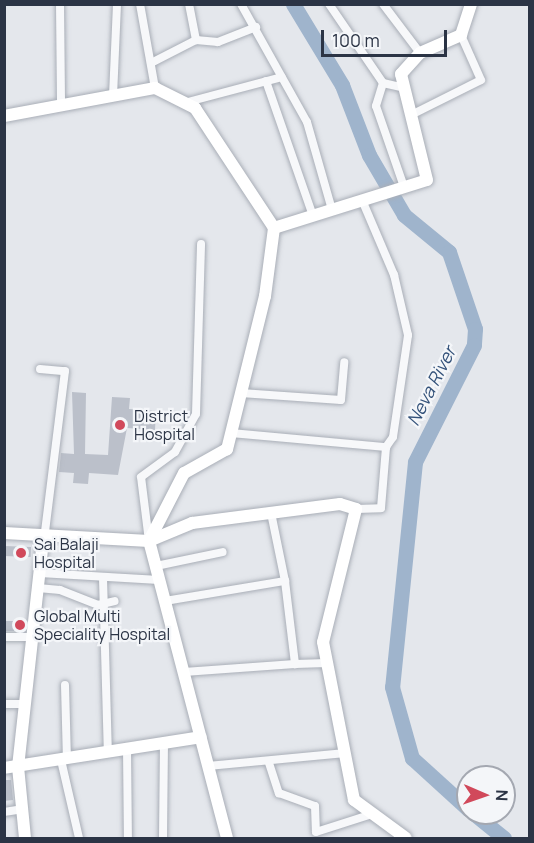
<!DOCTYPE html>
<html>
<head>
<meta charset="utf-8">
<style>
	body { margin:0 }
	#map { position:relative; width:534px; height:843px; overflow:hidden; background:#e4e7ec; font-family:Manrope,sans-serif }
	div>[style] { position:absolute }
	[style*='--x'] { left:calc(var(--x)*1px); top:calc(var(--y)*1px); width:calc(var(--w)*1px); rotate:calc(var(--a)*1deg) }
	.river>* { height:15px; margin:-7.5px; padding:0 7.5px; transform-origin:7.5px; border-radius:7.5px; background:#9fb4cc }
	.building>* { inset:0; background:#bbc0ca; transform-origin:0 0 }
	.roads { filter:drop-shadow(0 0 2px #a9aeb7) drop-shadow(0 0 2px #a9aeb7) }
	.street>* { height:8px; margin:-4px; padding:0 4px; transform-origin:4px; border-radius:4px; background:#f7f8fa }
	.secondary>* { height:12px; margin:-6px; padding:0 6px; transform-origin:6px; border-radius:6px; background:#fff }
	.dots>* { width:16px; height:16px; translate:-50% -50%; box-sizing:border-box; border:3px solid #f4f6f9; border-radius:50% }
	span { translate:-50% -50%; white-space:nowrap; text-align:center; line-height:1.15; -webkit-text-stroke:4.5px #f4f6f9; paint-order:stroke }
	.poi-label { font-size:16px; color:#2b3445 }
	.left { translate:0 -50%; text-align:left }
	.water-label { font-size:18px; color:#34527a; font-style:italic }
	.frame { position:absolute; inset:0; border:6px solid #2b3445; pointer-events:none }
	.north { position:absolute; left:456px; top:765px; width:60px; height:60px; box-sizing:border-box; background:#f4f6f9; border:2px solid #a4a8b1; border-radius:50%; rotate:92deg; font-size:16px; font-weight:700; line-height:24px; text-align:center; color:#2b3445 }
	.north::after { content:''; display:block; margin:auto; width:21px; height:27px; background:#d1495b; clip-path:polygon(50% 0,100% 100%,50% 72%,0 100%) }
	.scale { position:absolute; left:321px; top:30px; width:126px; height:27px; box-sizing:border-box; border:3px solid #2b3445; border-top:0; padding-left:8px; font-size:18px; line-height:21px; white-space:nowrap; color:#2b3445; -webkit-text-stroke:4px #f4f6f9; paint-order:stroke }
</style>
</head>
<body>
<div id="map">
	<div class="river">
		<i style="--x:293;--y:4;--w:95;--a:58.8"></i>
		<i style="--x:342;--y:85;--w:75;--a:68.9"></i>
		<i style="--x:369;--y:155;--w:69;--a:59.7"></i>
		<i style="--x:404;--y:215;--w:58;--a:39.4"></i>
		<i style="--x:449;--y:252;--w:81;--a:71.3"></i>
		<i style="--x:475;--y:329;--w:16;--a:94"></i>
		<i style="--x:474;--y:345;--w:131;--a:116.8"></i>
		<i style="--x:415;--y:462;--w:226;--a:95.8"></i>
		<i style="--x:392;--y:687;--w:74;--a:74.3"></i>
		<i style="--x:412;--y:758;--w:76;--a:42.3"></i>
		<i style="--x:473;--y:813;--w:40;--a:39"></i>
	</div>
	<div class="building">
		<i style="clip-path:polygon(72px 392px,86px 393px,85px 454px,108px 455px,112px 397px,130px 398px,129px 409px,156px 411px,155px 430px,127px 428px,118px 475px,89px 473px,88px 484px,73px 483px,74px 473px,59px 472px,61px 453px,74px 454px)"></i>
		<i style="left:4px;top:546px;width:27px;height:10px;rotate:2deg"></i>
		<i style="left:4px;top:621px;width:22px;height:10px"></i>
		<i style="clip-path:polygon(4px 780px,11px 780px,13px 800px,4px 801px)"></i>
	</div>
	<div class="roads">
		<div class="street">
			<i style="--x:60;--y:4;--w:101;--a:89.4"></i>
			<i style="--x:140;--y:4;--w:85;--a:79.9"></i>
			<i style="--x:189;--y:4;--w:37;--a:79"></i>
			<i style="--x:196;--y:40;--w:22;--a:5"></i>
			<i style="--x:218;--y:42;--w:41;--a:-21.5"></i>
			<i style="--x:241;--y:4;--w:135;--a:60.8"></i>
			<i style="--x:307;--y:122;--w:91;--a:74.1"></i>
			<i style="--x:329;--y:4;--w:96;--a:55.6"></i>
			<i style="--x:383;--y:83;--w:22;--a:13"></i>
			<i style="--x:383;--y:4;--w:61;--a:52.9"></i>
			<i style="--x:151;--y:63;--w:51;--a:-27.1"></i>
			<i style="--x:266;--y:81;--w:143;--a:70.8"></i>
			<i style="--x:383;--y:83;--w:24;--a:107"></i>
			<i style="--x:376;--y:106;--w:86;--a:70.9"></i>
			<i style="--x:113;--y:96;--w:92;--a:-87.5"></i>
			<i style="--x:184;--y:103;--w:101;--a:-14.9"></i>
			<i style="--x:411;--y:115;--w:78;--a:-26.6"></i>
			<i style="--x:481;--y:80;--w:49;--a:-114"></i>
			<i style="--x:40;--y:369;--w:25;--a:5"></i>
			<i style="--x:65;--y:371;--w:169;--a:97.1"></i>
			<i style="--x:241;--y:393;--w:100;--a:4"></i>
			<i style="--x:341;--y:400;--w:38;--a:-85"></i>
			<i style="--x:231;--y:433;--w:156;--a:5.2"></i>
			<i style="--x:386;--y:447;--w:12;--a:-55"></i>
			<i style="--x:393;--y:437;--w:103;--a:-81.6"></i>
			<i style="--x:408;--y:335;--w:62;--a:-103.1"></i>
			<i style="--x:394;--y:275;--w:82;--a:-113.1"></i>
			<i style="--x:356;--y:509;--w:25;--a:-2"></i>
			<i style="--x:381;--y:508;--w:61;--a:-85.3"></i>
			<i style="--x:149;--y:541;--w:64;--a:-97.1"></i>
			<i style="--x:141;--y:477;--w:42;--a:-36.3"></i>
			<i style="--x:175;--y:452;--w:43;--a:-61.1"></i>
			<i style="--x:196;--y:414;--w:170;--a:-88.3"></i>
			<i style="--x:156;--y:566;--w:68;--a:-11.8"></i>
			<i style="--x:40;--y:573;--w:119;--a:3.4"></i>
			<i style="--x:103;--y:578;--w:174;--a:88.4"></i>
			<i style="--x:285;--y:581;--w:84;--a:83.1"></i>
			<i style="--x:295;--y:664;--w:32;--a:-2"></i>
			<i style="--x:38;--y:588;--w:22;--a:5"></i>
			<i style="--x:60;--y:590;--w:41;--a:21.5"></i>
			<i style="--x:98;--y:605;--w:17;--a:-13"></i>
			<i style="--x:165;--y:601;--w:122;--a:-9.5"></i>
			<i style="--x:285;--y:581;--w:69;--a:-101.6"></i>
			<i style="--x:4;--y:637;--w:28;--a:0"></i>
			<i style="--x:184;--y:672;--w:111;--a:-4.1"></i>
			<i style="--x:65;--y:685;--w:74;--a:88.5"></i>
			<i style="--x:4;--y:704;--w:21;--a:0"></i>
			<i style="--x:127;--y:749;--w:89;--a:89.4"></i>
			<i style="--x:61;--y:760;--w:80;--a:77"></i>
			<i style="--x:269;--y:763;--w:32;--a:72"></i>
			<i style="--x:279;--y:793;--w:38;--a:20"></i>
			<i style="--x:315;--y:806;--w:26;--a:88"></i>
			<i style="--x:316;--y:832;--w:59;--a:-17.8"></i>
			<i style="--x:208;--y:766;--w:138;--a:-5.4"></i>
			<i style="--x:4;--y:812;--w:18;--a:-9"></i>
			<i style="--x:163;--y:838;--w:95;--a:-89.4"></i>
		</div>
		<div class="secondary">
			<i style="--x:4;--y:116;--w:154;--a:-10.5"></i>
			<i style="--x:155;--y:88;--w:45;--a:26.6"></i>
			<i style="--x:195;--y:108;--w:144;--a:56.6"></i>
			<i style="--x:274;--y:228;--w:69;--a:97.5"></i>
			<i style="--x:265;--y:296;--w:158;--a:103.9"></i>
			<i style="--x:227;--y:449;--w:49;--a:150.8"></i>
			<i style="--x:184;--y:473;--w:76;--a:117.2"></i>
			<i style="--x:149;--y:541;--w:145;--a:-176.8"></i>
			<i style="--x:274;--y:228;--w:160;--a:-17.4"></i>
			<i style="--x:427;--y:180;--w:109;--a:-103.8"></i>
			<i style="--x:401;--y:74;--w:28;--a:-48"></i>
			<i style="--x:420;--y:53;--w:45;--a:-23.7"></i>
			<i style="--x:461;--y:35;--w:33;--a:-72"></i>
			<i style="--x:4;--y:768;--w:199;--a:-8.9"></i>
			<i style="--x:25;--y:838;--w:71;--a:-95.6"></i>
			<i style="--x:18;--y:767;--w:229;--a:-83.7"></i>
			<i style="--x:227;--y:838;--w:307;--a:-104.7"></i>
			<i style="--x:149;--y:541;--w:47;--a:-22.7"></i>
			<i style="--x:192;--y:523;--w:149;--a:-7.3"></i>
			<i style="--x:340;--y:504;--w:17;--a:17"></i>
			<i style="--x:356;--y:509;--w:137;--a:103.9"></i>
			<i style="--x:323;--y:642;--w:161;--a:78.9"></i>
			<i style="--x:354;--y:800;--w:64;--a:36.2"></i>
		</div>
	</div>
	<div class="dots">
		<i style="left:120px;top:425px;background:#d1495b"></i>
		<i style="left:21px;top:553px;background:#d1495b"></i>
		<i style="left:20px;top:625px;background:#d1495b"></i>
	</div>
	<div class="poi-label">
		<span class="left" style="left:134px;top:425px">District<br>Hospital</span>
		<span class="left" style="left:34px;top:553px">Sai Balaji<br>Hospital</span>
		<span class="left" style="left:34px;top:625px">Global Multi<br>Speciality Hospital</span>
	</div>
	<div class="water-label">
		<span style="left:431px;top:386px;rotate:-63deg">Neva River</span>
	</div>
	<div class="frame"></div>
	<div class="north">N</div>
	<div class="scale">100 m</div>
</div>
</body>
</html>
